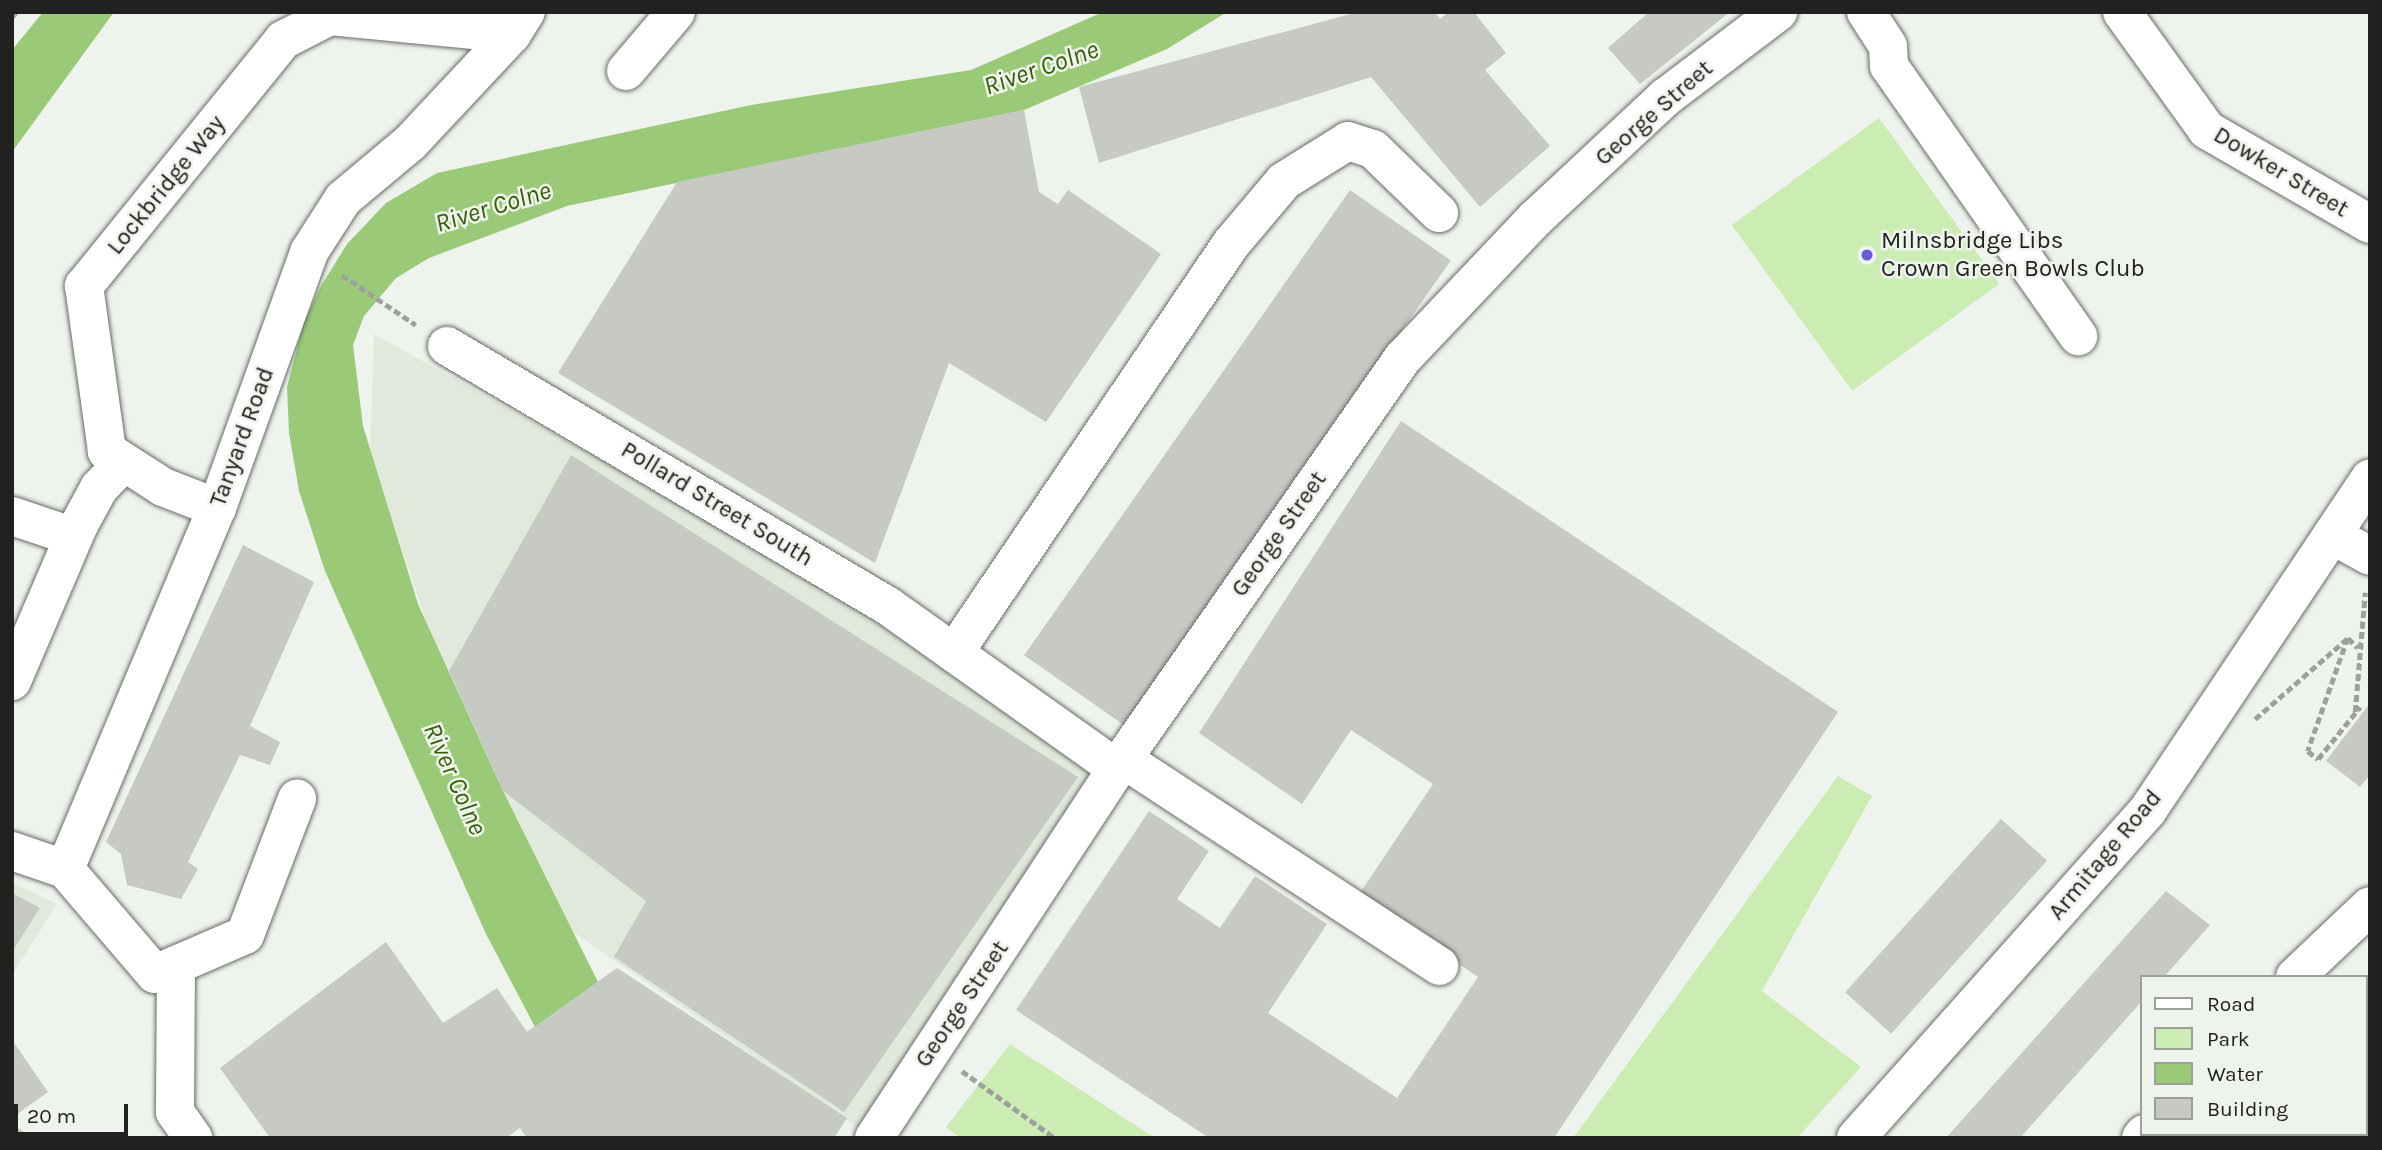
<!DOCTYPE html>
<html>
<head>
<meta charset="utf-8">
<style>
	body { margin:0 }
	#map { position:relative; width:2382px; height:1150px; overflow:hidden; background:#eff3ed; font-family:Karla,sans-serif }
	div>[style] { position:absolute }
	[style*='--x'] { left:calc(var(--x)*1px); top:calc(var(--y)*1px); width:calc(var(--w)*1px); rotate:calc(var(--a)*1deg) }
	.built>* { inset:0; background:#e1e9dc }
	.green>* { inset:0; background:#cbedb4; transform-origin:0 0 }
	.water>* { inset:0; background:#9aca77 }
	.building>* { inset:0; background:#c6cac3; transform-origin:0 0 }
	.path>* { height:4.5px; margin-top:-2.25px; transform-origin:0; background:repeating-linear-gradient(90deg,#9da09b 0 7px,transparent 0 10.5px) }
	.roads { filter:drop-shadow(0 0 2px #686b66) drop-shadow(0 0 2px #686b66) }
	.minor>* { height:38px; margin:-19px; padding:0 19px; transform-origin:19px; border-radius:19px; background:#fff }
	.rail>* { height:8px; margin-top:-4px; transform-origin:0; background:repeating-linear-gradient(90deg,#eff3ed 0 16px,#525350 0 32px); box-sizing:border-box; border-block:2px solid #525350 }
	.dots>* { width:19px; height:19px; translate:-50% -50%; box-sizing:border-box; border:4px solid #eff3ed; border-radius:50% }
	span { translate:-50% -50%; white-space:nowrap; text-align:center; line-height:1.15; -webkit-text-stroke:5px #eff3ed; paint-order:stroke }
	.street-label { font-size:24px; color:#212220 }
	.poi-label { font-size:24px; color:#212220 }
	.left { translate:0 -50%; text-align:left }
	.water-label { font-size:26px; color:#366005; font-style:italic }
	.frame { position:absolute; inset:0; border:14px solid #212220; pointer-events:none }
	.legend { position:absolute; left:2140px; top:975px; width:228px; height:161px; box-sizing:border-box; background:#eff3ed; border:2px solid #9d9f9b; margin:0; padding:9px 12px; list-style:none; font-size:21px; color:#212220 }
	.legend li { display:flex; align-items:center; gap:14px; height:35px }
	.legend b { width:35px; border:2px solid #9d9f9b }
	.scale { position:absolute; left:14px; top:1104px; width:114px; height:32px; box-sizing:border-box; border:4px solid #212220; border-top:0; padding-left:9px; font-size:21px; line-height:24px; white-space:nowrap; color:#212220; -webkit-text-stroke:5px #eff3ed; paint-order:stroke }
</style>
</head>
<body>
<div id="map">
	<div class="built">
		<i style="clip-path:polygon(374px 334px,851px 598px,1104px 773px,863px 1131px,567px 928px,445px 677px,370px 454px)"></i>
		<i style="clip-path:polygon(12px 882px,57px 904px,12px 975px)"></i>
	</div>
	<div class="green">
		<i style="left:1879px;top:118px;width:205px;height:182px;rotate:54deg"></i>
		<i style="clip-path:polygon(1838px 776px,1872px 796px,1762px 991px,1861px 1067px,1797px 1138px,1573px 1138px)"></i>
		<i style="clip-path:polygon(1010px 1044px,1155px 1138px,960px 1138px,946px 1127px)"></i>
	</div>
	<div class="water">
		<i style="clip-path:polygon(43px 12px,114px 12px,12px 152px,12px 50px)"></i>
		<i style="clip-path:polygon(1103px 12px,1227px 12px,1167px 49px,1024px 110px,567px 206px,429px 258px,396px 278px,364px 316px,353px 345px,363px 426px,418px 604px,503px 791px,598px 982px,535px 1027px,486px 934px,325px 571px,299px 491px,289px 433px,287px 387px,304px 322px,321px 286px,347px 244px,386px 203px,437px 173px,751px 105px,971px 70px)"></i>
	</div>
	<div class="building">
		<i style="clip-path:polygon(1358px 12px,1435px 12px,1440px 19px,1449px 12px,1474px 12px,1506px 53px,1485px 70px,1550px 146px,1480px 207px,1371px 77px,1099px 163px,1079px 87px)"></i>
		<i style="clip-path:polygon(1649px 12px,1730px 12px,1640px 84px,1608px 48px)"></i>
		<i style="clip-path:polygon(1024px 110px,1039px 192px,1058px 204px,1068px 190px,1161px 254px,1046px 422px,949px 363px,875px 563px,558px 373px,677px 182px)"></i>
		<i style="left:1350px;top:190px;width:123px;height:568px;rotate:35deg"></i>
		<i style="clip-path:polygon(1401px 421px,1838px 712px,1554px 1138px,1209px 1138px,1016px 1010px,1149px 811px,1209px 851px,1177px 899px,1220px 928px,1255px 876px,1327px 924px,1268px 1013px,1397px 1098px,1478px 977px,1358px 896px,1433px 784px,1351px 730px,1302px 804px,1199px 733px)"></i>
		<i style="clip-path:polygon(571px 455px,1078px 777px,844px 1112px,614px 957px,646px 901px,503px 791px,449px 671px)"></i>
		<i style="clip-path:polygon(243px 545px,314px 582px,250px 726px,280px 742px,270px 765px,240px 755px,188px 862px,198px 869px,181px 899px,127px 885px,121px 854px,106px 842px)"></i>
		<i style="clip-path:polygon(2370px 703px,2370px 775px,2360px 787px,2326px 761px)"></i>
		<i style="left:2001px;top:819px;width:62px;height:233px;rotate:42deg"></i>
		<i style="clip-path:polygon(2166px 891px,2210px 925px,2164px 977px,2142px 977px,2142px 1001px,2020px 1138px,1946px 1138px)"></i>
		<i style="clip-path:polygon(12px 893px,40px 908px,12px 952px)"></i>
		<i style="clip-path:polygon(386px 942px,443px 1023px,497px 988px,527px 1032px,617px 968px,847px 1118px,834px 1138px,527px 1138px,520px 1128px,506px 1138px,270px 1138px,220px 1068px)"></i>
		<i style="clip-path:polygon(12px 1040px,48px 1092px,16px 1115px,12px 1110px)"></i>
		<i style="clip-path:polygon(12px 1124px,33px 1138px,12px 1138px)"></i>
	</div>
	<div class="path">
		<i style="--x:12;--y:17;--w:6;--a:-51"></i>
		<i style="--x:342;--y:275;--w:89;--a:34"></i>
		<i style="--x:2348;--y:638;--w:14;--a:45"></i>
		<i style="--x:2355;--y:712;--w:120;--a:-85.2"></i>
		<i style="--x:2255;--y:719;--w:123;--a:-41.1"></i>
		<i style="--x:2348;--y:638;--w:120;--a:109.5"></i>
		<i style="--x:2308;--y:751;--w:13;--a:39"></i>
		<i style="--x:2318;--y:759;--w:67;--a:-51.1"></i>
		<i style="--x:962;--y:1071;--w:115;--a:35.8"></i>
	</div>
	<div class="roads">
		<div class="minor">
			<i style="--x:1866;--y:12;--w:40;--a:57.1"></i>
			<i style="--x:1888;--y:46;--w:20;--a:87"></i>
			<i style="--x:1889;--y:66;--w:330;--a:55"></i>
			<i style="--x:2122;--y:12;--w:145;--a:54.2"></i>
			<i style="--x:2207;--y:130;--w:188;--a:30"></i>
			<i style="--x:626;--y:71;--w:77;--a:-49.7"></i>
			<i style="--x:447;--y:346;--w:512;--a:30.52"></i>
			<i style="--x:888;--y:606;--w:281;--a:35.4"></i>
			<i style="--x:217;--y:508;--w:58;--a:-158.7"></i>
			<i style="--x:163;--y:487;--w:67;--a:-147.3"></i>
			<i style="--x:107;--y:451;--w:167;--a:-97.9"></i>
			<i style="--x:84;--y:286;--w:316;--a:-51"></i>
			<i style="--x:283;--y:40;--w:53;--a:-27.1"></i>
			<i style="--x:330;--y:16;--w:183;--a:5.6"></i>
			<i style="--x:12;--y:516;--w:65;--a:18.7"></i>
			<i style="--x:2332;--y:535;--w:43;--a:28.9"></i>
			<i style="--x:954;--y:653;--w:494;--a:-55.9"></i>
			<i style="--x:1231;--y:244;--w:82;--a:-49.9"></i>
			<i style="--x:1284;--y:181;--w:75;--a:-32"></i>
			<i style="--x:1348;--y:141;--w:26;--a:18"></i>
			<i style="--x:1373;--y:149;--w:92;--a:44.1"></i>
			<i style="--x:12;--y:681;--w:170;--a:-66.8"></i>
			<i style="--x:79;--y:525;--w:42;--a:-61.6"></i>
			<i style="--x:99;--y:488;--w:36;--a:-46"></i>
			<i style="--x:1123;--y:759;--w:378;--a:33.2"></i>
			<i style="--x:12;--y:851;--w:56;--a:18.8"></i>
			<i style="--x:65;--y:869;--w:392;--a:-67.2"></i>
			<i style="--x:217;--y:508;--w:272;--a:-70.2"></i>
			<i style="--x:309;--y:252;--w:63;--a:-57.3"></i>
			<i style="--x:343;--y:199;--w:87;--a:-39.9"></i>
			<i style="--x:410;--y:143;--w:149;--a:-46.9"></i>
			<i style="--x:512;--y:34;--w:26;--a:-58"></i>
			<i style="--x:65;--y:869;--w:138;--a:49.4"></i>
			<i style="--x:155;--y:974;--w:98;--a:-23.4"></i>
			<i style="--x:245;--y:935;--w:146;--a:-69.1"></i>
			<i style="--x:176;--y:965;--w:147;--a:90.4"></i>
			<i style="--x:175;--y:1112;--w:32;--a:55"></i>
			<i style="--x:2295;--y:977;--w:103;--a:-43.4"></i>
			<i style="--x:874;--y:1138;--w:453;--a:-56.7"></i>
			<i style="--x:1123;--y:759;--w:489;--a:-55.1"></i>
			<i style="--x:1403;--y:358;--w:192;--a:-46.5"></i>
			<i style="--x:1535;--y:219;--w:179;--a:-43"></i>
			<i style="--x:1666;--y:97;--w:141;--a:-37.2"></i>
			<i style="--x:1856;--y:1138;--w:439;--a:-48.3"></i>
			<i style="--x:2148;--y:810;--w:399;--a:-56.2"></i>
			<i style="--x:2141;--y:1138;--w:5;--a:-53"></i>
		</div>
	</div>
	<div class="rail">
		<i style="--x:2366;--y:1098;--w:6;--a:-45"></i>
		<i style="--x:2366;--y:1123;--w:5;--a:-37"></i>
		<i style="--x:2328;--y:1138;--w:5;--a:-53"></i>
		<i style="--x:2352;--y:1138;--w:5;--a:-53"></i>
	</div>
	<div class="dots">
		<i style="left:1867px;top:255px;background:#685cd6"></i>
	</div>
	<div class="street-label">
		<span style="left:1654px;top:113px;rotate:-41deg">George Street</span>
		<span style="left:2281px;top:172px;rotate:31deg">Dowker Street</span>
		<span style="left:166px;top:185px;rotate:-51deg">Lockbridge Way</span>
		<span style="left:242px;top:437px;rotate:-70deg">Tanyard Road</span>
		<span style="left:717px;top:504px;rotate:31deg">Pollard Street South</span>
		<span style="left:1279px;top:534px;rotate:-55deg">George Street</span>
		<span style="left:2105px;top:855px;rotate:-50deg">Armitage Road</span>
		<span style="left:962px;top:1004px;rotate:-56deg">George Street</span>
	</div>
	<div class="poi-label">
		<span class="left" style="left:1881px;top:255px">Milnsbridge Libs<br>Crown Green Bowls Club</span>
	</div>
	<div class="water-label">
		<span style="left:1041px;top:68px;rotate:-19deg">River Colne</span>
		<span style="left:493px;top:207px;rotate:-17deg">River Colne</span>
		<span style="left:455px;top:779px;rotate:66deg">River Colne</span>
	</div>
	<div class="frame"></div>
	<ul class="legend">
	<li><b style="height:9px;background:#fff"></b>Road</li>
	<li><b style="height:19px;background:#cbedb4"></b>Park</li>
	<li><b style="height:19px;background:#9aca77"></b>Water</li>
	<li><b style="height:19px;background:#c6cac3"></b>Building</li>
	</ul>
	<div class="scale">20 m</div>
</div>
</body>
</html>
